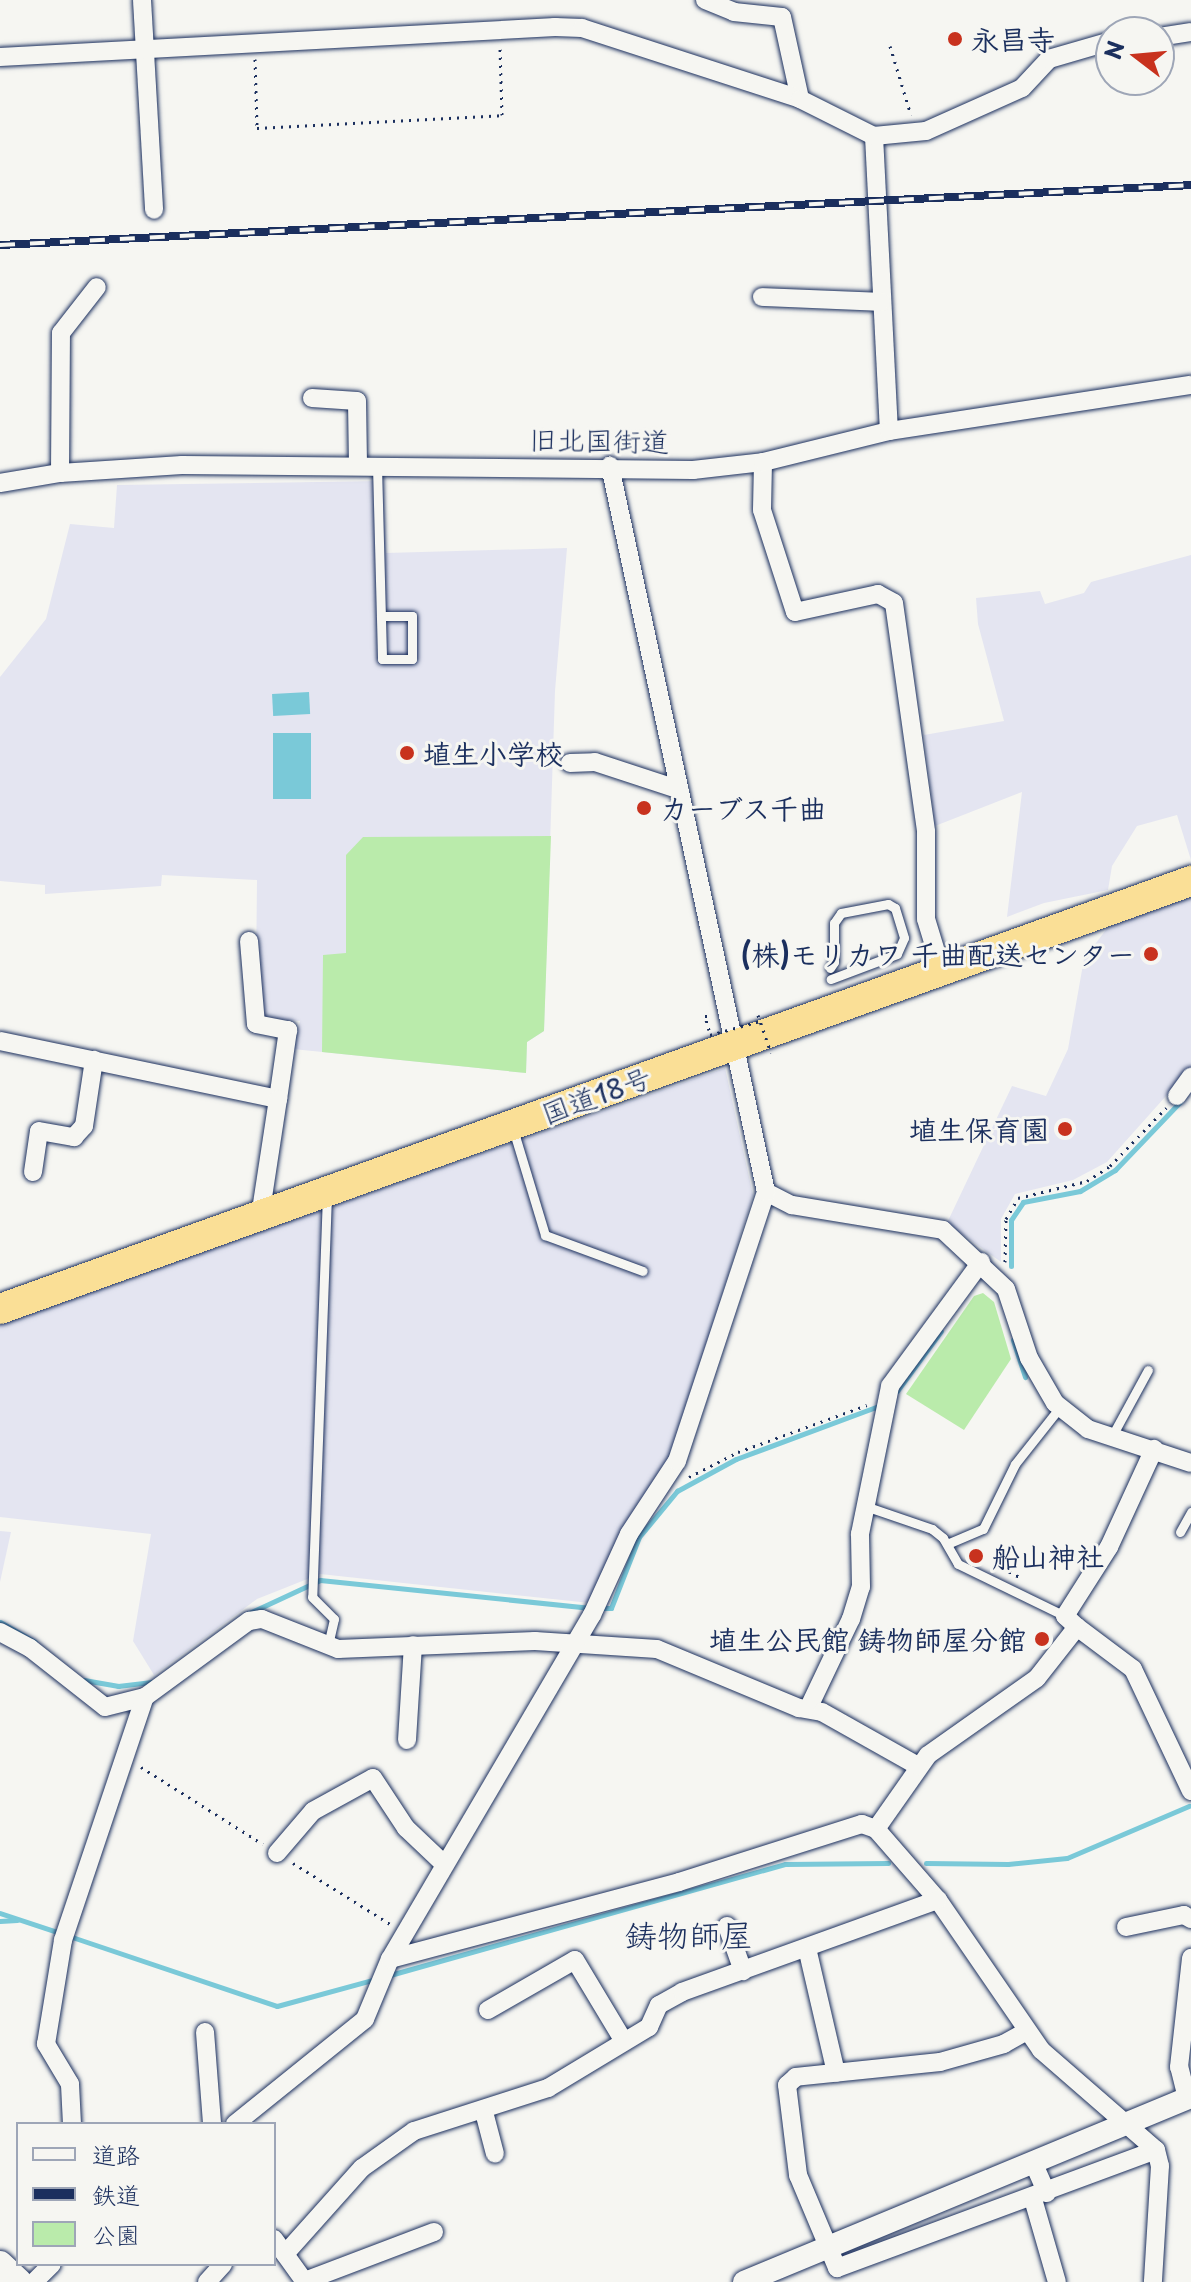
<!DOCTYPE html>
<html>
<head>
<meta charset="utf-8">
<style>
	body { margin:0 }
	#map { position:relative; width:1191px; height:2282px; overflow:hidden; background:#f6f6f2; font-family:"Playpen Sans","Klee One",sans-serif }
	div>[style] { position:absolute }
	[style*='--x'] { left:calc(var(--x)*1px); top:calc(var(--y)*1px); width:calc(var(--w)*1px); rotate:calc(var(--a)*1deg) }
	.built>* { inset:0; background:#e4e5f1 }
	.green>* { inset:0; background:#baebab }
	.water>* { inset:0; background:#7ac9d8; transform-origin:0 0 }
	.stream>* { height:5px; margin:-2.5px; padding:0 2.5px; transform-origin:2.5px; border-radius:2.5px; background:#7ac9d8 }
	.path>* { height:3px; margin-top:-1.5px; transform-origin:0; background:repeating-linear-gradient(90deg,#1b2f5e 0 2px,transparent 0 8px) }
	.roads { filter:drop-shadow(0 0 2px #1b2f5e) drop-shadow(0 0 2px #1b2f5e) }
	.service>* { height:9px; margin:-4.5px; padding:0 4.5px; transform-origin:4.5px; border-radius:4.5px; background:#f6f6f2 }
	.minor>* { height:18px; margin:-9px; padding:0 9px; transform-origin:9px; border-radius:9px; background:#f6f6f2 }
	.tertiary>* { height:22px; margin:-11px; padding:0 11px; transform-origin:11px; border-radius:11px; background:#f6f6f2 }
	.secondary>* { height:26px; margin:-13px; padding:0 13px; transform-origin:13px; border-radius:13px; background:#f6f6f2 }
	.trunk>* { height:30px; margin:-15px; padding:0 15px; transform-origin:15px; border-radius:15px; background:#fadf96 }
	.rail>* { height:8px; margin-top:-4px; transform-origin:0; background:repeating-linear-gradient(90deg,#f6f6f2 0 15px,#1b2f5e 0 30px); box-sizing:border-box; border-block:2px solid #1b2f5e }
	.path-bridge>* { height:3px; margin-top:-1.5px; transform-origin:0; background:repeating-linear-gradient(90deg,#1b2f5e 0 2px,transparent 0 8px) }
	.dots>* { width:22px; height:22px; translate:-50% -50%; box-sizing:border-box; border:4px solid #f6f6f2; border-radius:50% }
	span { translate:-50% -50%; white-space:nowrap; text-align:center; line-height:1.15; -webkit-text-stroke:6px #f6f6f2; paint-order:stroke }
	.poi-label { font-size:28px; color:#1b2f5e; font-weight:700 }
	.left { translate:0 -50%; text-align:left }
	.right { translate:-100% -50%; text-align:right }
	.street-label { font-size:28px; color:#1b2f5e }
	.quarter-label { font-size:32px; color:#1b2f5e }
	.legend { position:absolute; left:16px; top:2122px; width:260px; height:144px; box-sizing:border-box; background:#f6f6f2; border:2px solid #9ea6b7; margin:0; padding:10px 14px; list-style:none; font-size:24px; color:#1b2f5e }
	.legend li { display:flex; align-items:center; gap:16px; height:40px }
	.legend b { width:40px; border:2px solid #9ea6b7 }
	.north { position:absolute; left:1095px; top:16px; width:80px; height:80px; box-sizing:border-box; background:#f6f6f2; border:2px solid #9ea6b7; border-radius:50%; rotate:286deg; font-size:22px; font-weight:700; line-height:32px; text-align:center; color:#1b2f5e }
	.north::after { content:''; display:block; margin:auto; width:28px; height:36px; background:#c8321e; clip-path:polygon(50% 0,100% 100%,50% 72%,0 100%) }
</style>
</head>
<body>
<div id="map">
	<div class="built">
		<i style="clip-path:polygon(383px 481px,386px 553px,567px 548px,555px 691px,544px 1031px,527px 1042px,526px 1073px,293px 1049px,300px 1021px,266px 1018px,262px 1009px,256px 974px,257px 880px,162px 875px,161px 886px,45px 894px,45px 885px,0 881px,0 677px,46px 619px,70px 524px,114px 528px,117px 485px)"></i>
		<i style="clip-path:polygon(1191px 555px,1191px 860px,1177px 815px,1137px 826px,1112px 866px,1108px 890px,1044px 903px,1007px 917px,1022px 792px,935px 826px,924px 735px,1004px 721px,978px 624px,976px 598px,1040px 591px,1045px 604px,1084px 593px,1091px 582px)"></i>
		<i style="clip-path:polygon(1191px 897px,1191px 1068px,1107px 1162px,1073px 1180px,1015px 1194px,1001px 1219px,1001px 1262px,947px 1223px,1012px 1086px,1046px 1096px,1068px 1049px,1084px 959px,1108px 927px)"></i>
		<i style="clip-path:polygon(725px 1068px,753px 1195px,672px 1456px,590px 1603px,320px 1574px,257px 1599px,154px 1675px,133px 1641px,151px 1534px,0 1517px,0 1323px)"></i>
		<i style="clip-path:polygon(0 1531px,11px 1532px,0 1582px)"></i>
	</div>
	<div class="green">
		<i style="clip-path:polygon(551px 836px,544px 1031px,527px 1042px,526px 1073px,322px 1052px,323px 955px,346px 953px,346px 855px,363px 837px)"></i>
		<i style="clip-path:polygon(983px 1293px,994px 1302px,1011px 1359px,964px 1430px,906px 1394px,974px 1296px)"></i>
	</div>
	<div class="water">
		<i style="left:309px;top:692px;width:22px;height:37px;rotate:87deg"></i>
		<i style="left:273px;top:733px;width:38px;height:66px"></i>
	</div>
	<div class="stream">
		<i style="--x:1011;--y:1266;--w:46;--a:-90"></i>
		<i style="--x:1011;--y:1220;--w:22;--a:-56"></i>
		<i style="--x:1023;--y:1202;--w:58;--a:-10.9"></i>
		<i style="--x:1080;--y:1191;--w:41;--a:-31"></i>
		<i style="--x:1115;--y:1170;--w:95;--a:-46.3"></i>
		<i style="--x:1013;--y:1340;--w:39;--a:72"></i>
		<i style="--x:897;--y:1391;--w:74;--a:-53.7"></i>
		<i style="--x:599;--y:1608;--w:12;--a:0"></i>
		<i style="--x:611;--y:1608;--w:76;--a:-68.5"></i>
		<i style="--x:639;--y:1537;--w:60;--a:-50.4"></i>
		<i style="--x:677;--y:1491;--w:67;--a:-28.5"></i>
		<i style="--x:736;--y:1459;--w:155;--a:-20.4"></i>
		<i style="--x:245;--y:1615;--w:83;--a:-25"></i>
		<i style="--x:320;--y:1580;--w:270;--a:5.9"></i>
		<i style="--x:0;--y:1622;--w:40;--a:29.7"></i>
		<i style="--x:84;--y:1680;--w:35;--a:10"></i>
		<i style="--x:118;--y:1686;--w:34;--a:-7"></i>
		<i style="--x:926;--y:1863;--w:82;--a:0.7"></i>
		<i style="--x:1008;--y:1864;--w:59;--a:-5.8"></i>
		<i style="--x:1067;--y:1858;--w:133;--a:-23.1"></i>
		<i style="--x:0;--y:1913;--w:63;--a:18.4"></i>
		<i style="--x:0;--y:1921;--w:17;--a:-3"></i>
		<i style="--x:69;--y:1936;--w:219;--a:18.6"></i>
		<i style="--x:277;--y:2006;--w:103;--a:-15.3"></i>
		<i style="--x:390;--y:1975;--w:410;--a:-15.7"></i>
		<i style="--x:785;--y:1864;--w:103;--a:-0.6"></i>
	</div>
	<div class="path">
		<i style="--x:890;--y:46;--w:72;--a:73.1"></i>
		<i style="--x:255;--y:59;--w:69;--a:88.3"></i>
		<i style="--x:257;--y:128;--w:245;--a:-3"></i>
		<i style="--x:502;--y:115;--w:66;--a:-91.7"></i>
		<i style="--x:709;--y:1030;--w:15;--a:-106"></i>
		<i style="--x:705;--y:1016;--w:5;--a:0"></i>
		<i style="--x:1005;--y:1262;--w:43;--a:-88.7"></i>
		<i style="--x:1006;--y:1219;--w:24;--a:-60"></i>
		<i style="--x:1018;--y:1198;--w:71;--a:-13.8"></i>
		<i style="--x:1087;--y:1181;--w:27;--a:-33"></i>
		<i style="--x:1110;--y:1166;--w:81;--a:-46"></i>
		<i style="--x:689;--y:1477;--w:55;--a:-27"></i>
		<i style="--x:738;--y:1452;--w:137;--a:-20"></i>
		<i style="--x:995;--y:1564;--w:27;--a:28"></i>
		<i style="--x:141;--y:1767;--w:144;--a:32.3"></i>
		<i style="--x:293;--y:1863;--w:117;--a:32.1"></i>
	</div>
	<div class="roads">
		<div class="service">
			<i style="--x:377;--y:466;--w:193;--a:88.5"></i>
			<i style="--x:382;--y:659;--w:30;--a:0"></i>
			<i style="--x:412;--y:659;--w:43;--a:-90"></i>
			<i style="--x:412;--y:616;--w:31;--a:180"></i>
			<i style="--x:830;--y:968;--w:7;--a:-56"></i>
			<i style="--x:834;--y:962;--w:39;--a:-90"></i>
			<i style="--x:834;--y:923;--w:12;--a:-55"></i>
			<i style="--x:841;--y:913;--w:48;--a:-10.8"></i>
			<i style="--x:888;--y:904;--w:8;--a:30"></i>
			<i style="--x:895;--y:908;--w:31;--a:73"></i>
			<i style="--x:904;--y:938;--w:17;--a:114"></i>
			<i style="--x:897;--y:954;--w:71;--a:159.3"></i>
			<i style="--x:513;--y:1129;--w:111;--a:73.2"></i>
			<i style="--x:545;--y:1235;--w:104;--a:20.2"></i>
			<i style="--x:327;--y:1195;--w:402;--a:92.1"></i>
			<i style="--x:312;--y:1597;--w:31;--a:45"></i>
			<i style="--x:334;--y:1619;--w:27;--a:103"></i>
			<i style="--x:1112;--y:1436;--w:75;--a:-61.4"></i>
			<i style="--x:865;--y:1506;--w:71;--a:18.9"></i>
			<i style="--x:932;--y:1529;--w:14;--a:39"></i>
			<i style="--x:943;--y:1538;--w:30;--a:60"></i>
			<i style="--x:958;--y:1564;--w:119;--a:25.9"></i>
			<i style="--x:1180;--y:1532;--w:23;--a:-61"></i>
			<i style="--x:947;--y:1544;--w:39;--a:-23"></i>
			<i style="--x:983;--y:1529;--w:72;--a:-63.8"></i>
			<i style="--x:1015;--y:1464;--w:73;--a:-51.7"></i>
		</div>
		<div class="minor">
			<i style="--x:142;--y:0;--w:210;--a:86.7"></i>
			<i style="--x:705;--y:0;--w:31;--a:22"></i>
			<i style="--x:734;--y:12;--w:48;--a:5.9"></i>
			<i style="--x:782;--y:17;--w:84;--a:77.6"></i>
			<i style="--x:1159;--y:37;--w:32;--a:-9"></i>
			<i style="--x:0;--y:57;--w:556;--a:-3.09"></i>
			<i style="--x:555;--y:27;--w:27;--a:2"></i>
			<i style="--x:582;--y:28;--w:229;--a:18"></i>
			<i style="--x:800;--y:99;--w:83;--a:26.6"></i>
			<i style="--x:874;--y:136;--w:295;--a:87.1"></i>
			<i style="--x:874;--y:136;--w:52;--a:-5.5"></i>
			<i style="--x:926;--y:131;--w:105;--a:-24.1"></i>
			<i style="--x:1022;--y:88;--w:40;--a:-47"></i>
			<i style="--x:1049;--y:59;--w:65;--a:-16.2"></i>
			<i style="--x:762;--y:297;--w:119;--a:2.4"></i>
			<i style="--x:312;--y:398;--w:45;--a:3.8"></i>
			<i style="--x:357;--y:401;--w:65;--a:89.1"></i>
			<i style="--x:763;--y:462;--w:48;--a:91.2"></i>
			<i style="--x:762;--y:510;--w:107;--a:72.1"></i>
			<i style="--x:795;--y:612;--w:85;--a:-12.2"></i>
			<i style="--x:878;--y:594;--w:18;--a:29"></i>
			<i style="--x:894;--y:603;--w:231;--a:82"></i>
			<i style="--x:926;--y:832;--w:87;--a:90"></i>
			<i style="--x:926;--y:919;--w:51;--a:73"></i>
			<i style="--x:60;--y:473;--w:140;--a:-89.6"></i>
			<i style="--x:61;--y:333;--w:58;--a:-52"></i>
			<i style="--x:0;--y:483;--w:61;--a:-9.5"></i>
			<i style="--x:60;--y:473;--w:122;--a:-3.8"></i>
			<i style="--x:182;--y:465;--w:511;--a:0.56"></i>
			<i style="--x:693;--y:470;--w:70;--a:-6.5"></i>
			<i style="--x:763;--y:462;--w:130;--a:-13.8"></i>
			<i style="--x:889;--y:431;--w:305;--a:-8.7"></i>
			<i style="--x:570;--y:763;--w:25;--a:-2"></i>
			<i style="--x:595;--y:762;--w:89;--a:18.2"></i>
			<i style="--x:249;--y:941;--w:83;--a:85.2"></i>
			<i style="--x:256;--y:1024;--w:33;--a:11"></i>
			<i style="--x:288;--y:1030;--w:70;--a:98.2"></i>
			<i style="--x:0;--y:1041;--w:284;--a:11.8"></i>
			<i style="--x:278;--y:1099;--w:118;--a:98.7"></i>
			<i style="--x:1177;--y:1096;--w:24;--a:-54"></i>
			<i style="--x:33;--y:1172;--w:41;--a:-81.7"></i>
			<i style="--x:39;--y:1131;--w:36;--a:10"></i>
			<i style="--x:74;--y:1137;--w:15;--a:-48"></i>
			<i style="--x:84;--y:1126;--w:67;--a:-81.4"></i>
			<i style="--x:766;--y:1192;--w:29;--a:27"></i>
			<i style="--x:792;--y:1205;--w:153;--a:9.4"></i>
			<i style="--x:943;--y:1230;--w:86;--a:43.1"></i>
			<i style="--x:1006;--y:1289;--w:73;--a:71.6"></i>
			<i style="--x:1029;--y:1358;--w:52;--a:60"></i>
			<i style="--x:1055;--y:1403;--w:42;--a:38.2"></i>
			<i style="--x:1088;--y:1429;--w:108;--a:18.3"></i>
			<i style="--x:1077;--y:1627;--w:70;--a:36.9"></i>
			<i style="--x:1133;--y:1669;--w:135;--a:64.6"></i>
			<i style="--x:0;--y:1632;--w:34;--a:28"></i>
			<i style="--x:30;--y:1648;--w:95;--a:38.2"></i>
			<i style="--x:105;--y:1707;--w:41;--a:-14"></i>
			<i style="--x:808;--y:1709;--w:100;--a:-64.5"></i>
			<i style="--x:851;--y:1619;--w:34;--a:-73"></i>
			<i style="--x:861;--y:1587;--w:53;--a:-91.1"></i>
			<i style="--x:860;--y:1534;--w:151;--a:-78.5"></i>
			<i style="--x:890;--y:1386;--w:154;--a:-53.7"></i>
			<i style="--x:407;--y:1740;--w:95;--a:-86.4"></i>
			<i style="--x:876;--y:1829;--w:90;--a:-54.9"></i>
			<i style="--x:928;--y:1755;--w:133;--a:-35.2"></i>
			<i style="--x:1037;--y:1678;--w:65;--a:-51.9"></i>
			<i style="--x:1077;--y:1627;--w:16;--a:-137"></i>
			<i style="--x:1065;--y:1616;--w:82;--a:-57.5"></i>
			<i style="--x:1109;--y:1547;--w:108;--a:-65.3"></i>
			<i style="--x:277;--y:1853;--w:55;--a:-49.4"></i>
			<i style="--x:313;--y:1811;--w:68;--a:-28.8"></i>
			<i style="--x:373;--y:1778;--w:60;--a:56.6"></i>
			<i style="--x:406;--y:1828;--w:52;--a:43.5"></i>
			<i style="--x:727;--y:1926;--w:48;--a:70.4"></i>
			<i style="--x:1126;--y:1927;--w:59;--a:-11.7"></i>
			<i style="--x:1184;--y:1915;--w:8;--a:30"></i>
			<i style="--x:807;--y:1948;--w:128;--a:76.9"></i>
			<i style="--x:390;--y:1959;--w:299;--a:-14.9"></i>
			<i style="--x:679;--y:1882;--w:192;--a:-17.6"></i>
			<i style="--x:862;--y:1824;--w:15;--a:20"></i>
			<i style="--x:876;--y:1829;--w:94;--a:48.9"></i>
			<i style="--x:938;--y:1900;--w:182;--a:55.5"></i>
			<i style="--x:1041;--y:2050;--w:152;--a:41"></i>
			<i style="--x:1156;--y:2150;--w:16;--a:76"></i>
			<i style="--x:1160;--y:2166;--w:116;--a:93.5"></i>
			<i style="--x:488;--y:2010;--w:100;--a:-29.9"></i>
			<i style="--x:575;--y:1960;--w:93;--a:59"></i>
			<i style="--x:1027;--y:2031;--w:26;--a:151"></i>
			<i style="--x:1004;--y:2044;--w:66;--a:164.3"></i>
			<i style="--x:940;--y:2062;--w:145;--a:174.1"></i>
			<i style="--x:796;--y:2077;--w:12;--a:138"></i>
			<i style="--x:787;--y:2085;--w:91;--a:83"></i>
			<i style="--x:798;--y:2175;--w:101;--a:67.2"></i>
			<i style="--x:837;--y:2268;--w:340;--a:-20.3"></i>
			<i style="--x:205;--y:2032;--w:92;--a:85.6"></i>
			<i style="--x:1187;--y:2098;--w:32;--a:-104"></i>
			<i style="--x:1179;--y:2067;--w:110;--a:-83.7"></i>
			<i style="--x:484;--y:2112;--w:43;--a:75.3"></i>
			<i style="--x:72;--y:2124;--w:40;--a:-92.9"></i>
			<i style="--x:70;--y:2084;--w:47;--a:-121"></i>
			<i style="--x:46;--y:2044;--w:105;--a:-80.7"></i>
			<i style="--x:63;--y:1940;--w:256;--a:-71.4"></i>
			<i style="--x:145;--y:1697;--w:129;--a:-36.2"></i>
			<i style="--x:249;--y:1621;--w:13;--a:-9"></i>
			<i style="--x:262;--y:1619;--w:82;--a:21.5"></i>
			<i style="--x:338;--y:1649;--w:197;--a:-2.3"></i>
			<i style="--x:535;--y:1641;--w:122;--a:3.8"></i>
			<i style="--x:657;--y:1649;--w:154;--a:22.6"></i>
			<i style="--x:799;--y:1708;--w:23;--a:10"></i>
			<i style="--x:822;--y:1712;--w:110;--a:29.4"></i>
			<i style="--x:235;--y:2124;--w:167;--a:-38.9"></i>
			<i style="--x:365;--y:2019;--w:65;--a:-67.4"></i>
			<i style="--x:390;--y:1959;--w:399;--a:-59.6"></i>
			<i style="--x:592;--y:1615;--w:89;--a:-65.4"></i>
			<i style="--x:629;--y:1534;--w:87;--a:-56.7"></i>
			<i style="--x:677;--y:1461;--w:283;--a:-71.7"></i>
			<i style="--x:766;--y:1192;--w:743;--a:-102.13"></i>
			<i style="--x:1033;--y:2162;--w:34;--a:66"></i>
			<i style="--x:1033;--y:2199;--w:86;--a:73.9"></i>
			<i style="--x:274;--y:2239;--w:53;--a:54.2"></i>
			<i style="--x:285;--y:2254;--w:115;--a:-48.2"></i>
			<i style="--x:362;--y:2168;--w:64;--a:-35.4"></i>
			<i style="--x:414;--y:2131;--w:141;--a:-17.8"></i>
			<i style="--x:548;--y:2088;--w:118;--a:-31.1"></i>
			<i style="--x:649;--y:2027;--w:24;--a:-66"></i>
			<i style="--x:659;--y:2005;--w:26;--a:-29"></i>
			<i style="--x:682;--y:1992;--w:272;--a:-19.8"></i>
			<i style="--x:305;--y:2281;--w:138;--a:-20.8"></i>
			<i style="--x:34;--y:2282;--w:25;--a:-45"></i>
			<i style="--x:207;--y:2282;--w:24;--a:-48"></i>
		</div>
		<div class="tertiary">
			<i style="--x:744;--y:2282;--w:484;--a:-22.5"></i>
		</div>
		<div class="secondary">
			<i style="--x:0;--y:2264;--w:26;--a:43"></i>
		</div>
		<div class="trunk">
			<i style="--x:0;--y:1309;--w:1266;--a:-19.77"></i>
		</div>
	</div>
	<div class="rail">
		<i style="--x:0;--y:245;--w:1193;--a:-2.88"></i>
	</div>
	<div class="path-bridge">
		<i style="--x:758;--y:1015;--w:40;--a:71.1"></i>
		<i style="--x:710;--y:1035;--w:52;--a:-15.6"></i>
	</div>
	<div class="dots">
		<i style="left:955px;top:39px;background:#c8321e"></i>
		<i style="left:407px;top:753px;background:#c8321e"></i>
		<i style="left:644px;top:808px;background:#c8321e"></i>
		<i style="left:1151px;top:954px;background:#c8321e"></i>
		<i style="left:1065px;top:1129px;background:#c8321e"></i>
		<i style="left:976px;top:1556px;background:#c8321e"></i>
		<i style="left:1042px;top:1639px;background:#c8321e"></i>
	</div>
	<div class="poi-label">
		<span class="left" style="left:971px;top:39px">永昌寺</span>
		<span class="left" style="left:423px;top:753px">埴生小学校</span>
		<span class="left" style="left:660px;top:808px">カーブス千曲</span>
		<span class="right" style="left:1135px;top:954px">(株)モリカワ 千曲配送センター</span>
		<span class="right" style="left:1049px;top:1129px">埴生保育園</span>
		<span class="left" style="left:992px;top:1556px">船山神社</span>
		<span class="right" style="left:1026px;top:1639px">埴生公民館 鋳物師屋分館</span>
	</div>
	<div class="street-label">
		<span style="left:599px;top:440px;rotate:1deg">旧北国街道</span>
		<span style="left:596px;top:1095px;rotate:-20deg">国道18号</span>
	</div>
	<div class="quarter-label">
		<span style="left:689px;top:1934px">鋳物師屋</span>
	</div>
	<ul class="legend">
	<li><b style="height:10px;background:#f6f6f2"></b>道路</li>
	<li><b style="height:10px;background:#1b2f5e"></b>鉄道</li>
	<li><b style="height:22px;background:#baebab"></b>公園</li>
	</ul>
	<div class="north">N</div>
</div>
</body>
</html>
